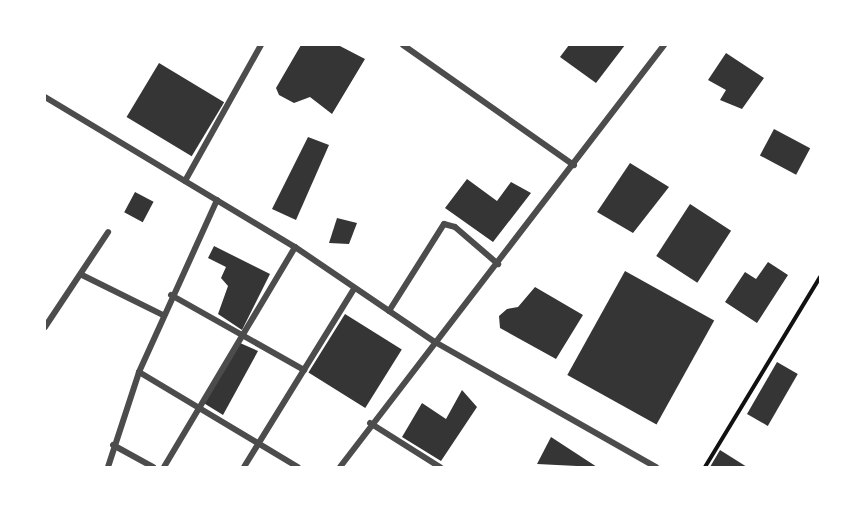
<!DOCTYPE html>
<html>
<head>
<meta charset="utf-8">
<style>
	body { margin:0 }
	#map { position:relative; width:865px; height:512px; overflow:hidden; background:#fff; font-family:"Archivo Narrow",sans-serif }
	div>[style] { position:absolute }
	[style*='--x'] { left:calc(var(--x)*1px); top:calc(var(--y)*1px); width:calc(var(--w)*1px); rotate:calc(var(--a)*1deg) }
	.building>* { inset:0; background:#353535; transform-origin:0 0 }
	.path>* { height:4px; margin:-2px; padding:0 2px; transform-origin:2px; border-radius:2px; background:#111 }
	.minor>* { height:6px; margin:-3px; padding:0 3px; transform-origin:3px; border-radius:3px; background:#4c4c4c }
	span { translate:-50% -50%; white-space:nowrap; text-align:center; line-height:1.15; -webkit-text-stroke:6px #fff; paint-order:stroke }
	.frame { position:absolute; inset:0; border:46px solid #fff; pointer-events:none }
</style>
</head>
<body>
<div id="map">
	<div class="building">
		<i style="clip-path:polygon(301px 45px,338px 45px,365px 59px,332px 114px,310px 97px,294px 103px,279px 95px,276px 88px)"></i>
		<i style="clip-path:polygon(569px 45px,625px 45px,596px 83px,560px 57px)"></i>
		<i style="clip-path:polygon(726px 53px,764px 78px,742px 109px,720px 100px,726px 90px,708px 80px)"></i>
		<i style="left:159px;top:63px;width:76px;height:63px;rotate:31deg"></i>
		<i style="left:774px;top:129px;width:41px;height:30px;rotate:28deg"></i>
		<i style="clip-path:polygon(308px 137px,329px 145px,296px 220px,272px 209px)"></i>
		<i style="clip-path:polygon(630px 163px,669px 187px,633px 233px,597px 212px)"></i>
		<i style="clip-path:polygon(467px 179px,497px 201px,511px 182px,531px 193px,493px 242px,445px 208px)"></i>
		<i style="left:135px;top:192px;width:21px;height:23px;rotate:28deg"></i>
		<i style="left:690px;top:204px;width:49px;height:62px;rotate:33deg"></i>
		<i style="clip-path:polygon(337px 218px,357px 223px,349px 244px,329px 243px)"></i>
		<i style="clip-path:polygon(214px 246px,270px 274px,242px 330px,218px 314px,228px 286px,221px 278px,226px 267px,208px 258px)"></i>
		<i style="clip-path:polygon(768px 262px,788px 275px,757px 323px,725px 302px,745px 272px,756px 279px)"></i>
		<i style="left:625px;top:271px;width:102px;height:119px;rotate:29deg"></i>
		<i style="clip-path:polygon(535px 287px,583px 315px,556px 359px,500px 328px,499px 316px,507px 309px,518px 307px)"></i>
		<i style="left:345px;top:314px;width:67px;height:69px;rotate:32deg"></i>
		<i style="clip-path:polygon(240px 343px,258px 351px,223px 415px,202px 402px)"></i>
		<i style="left:777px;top:362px;width:24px;height:60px;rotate:30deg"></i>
		<i style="clip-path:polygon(462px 390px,477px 407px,441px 461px,402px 437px,422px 403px,446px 419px)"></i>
		<i style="clip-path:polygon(551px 437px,597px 467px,537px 464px)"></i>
		<i style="clip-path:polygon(720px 450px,747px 467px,710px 467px)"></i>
	</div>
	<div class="path">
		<i style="--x:705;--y:467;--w:222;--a:-58.8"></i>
	</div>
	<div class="minor">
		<i style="--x:403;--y:45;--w:209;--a:35.1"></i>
		<i style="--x:45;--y:97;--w:292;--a:31"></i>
		<i style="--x:295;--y:247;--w:169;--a:34.2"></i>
		<i style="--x:435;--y:342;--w:254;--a:29.5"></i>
		<i style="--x:185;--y:181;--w:156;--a:-60.8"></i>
		<i style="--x:82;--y:275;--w:90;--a:26.3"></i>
		<i style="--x:171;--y:295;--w:153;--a:29.4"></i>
		<i style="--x:389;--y:311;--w:103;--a:-57.7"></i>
		<i style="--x:444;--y:224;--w:11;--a:15"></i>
		<i style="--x:455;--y:227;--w:57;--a:40.7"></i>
		<i style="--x:45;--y:327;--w:114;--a:-56.4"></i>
		<i style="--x:139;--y:372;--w:185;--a:30.9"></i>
		<i style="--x:370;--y:423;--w:83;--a:32.2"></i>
		<i style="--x:113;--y:445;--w:46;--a:28.8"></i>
		<i style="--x:108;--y:467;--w:100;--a:-71.9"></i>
		<i style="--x:139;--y:372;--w:189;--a:-65.6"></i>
		<i style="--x:164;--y:467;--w:256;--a:-59.2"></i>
		<i style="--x:244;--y:467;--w:209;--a:-58.3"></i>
		<i style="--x:340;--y:467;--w:532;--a:-52.48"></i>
	</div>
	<div class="frame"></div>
</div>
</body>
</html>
